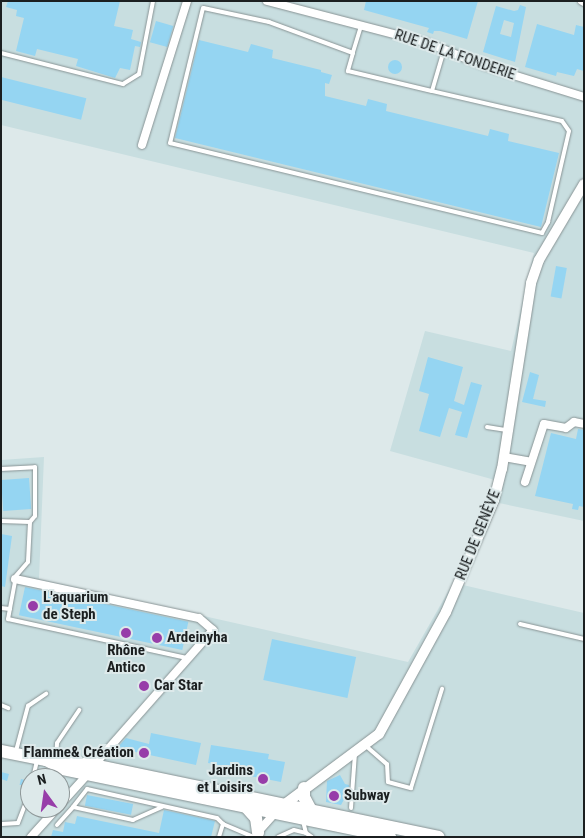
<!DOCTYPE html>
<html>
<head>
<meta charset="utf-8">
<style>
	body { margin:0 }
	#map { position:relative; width:585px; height:838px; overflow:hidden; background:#dde9ea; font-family:"Roboto Condensed",sans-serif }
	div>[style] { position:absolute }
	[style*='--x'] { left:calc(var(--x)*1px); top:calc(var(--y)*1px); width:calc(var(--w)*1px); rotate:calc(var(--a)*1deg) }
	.built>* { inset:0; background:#c8dee0 }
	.building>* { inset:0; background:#95d5f2; transform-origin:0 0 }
	.round { border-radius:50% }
	.roads { filter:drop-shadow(0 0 1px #889394) drop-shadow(0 0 1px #889394) }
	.service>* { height:4px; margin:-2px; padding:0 2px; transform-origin:2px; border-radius:2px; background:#fff }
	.minor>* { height:8px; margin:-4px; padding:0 4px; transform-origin:4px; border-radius:4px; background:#fff }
	.tertiary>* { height:10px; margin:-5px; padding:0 5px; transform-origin:5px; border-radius:5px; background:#fff }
	.primary>* { height:12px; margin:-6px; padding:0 6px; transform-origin:6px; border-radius:6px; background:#fff }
	.dots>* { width:14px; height:14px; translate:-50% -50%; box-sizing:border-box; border:2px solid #dde9ea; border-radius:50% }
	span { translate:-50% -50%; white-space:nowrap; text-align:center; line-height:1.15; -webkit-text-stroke:4px #dde9ea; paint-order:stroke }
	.street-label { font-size:15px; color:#1b1f20 }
	.poi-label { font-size:15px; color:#1b1f20; font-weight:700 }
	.left { translate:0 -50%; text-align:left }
	.right { translate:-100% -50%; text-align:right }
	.frame { position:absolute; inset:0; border:2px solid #1b1f20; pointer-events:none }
	.north { position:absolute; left:20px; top:768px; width:50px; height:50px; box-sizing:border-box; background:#dde9ea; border:1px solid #8f9899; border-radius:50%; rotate:346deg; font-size:14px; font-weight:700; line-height:20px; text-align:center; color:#1b1f20 }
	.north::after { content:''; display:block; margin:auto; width:18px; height:22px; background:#973da9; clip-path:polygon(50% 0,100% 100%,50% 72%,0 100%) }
</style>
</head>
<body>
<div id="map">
	<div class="built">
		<i style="clip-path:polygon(1px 1px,584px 1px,584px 521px,499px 503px,495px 480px,390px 451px,425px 331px,511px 351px,534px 253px,1px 125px)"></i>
		<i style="clip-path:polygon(evenodd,44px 457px,39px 579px,408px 662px,449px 590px,463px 585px,584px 613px,584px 837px,1px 837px,1px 460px,44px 457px,30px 778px,60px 778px,60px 808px,30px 808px,30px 778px)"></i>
	</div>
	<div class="building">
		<i style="clip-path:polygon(8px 1px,120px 1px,114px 26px,133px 30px,131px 39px,141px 42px,140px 47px,135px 46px,130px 70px,120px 68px,115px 78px,76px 66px,78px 59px,37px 49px,35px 56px,16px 51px,24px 18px,16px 16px,17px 10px,6px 7px)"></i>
		<i style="clip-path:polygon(366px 1px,478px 1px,467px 39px,440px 31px,434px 31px,433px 34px,427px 32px,429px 28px,364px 10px)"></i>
		<i style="clip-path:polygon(evenodd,520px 5px,526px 7px,515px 62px,483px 52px,496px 6px,514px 11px,518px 10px,520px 5px,504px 20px,514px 23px,511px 37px,500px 34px,504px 20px)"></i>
		<i style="left:156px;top:21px;width:18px;height:22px;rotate:16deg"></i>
		<i style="clip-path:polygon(537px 24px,574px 35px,576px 25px,584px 27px,584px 71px,577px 69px,574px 76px,557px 72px,556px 76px,525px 67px)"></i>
		<i style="clip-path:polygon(199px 40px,248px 52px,251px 44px,273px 50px,272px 58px,321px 70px,321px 72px,332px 75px,329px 84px,325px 83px,325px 96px,366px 106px,368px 99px,387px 104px,386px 111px,488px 136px,490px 129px,509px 134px,508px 141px,559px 153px,541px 227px,175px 138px)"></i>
		<i class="round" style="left:388px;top:60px;width:14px;height:14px"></i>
		<i style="left:1px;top:77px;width:88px;height:22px;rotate:14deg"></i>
		<i style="left:556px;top:266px;width:11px;height:31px;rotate:10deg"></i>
		<i style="clip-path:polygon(428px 357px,463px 367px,454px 401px,464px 405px,471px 382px,482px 385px,467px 438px,455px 435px,462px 412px,449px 408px,440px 437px,419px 431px,429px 394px,419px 391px)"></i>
		<i style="clip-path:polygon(530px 372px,539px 375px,533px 399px,546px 401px,545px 407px,522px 402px)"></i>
		<i style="clip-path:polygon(578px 429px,584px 430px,584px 507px,579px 506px,578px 510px,572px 509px,573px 504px,535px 496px,551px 433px,576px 439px)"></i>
		<i style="left:29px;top:478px;width:31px;height:28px;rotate:86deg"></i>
		<i style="clip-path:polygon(1px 534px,12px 536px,5px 587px,1px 586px)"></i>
		<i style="left:25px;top:587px;width:167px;height:29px;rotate:12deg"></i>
		<i style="left:272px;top:639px;width:86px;height:42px;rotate:12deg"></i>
		<i style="clip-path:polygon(151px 733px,201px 743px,196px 765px,117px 748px,126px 738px,149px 744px)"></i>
		<i style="clip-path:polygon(211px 745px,269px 754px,268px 759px,285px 762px,281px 782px,245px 775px,246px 770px,208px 763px)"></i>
		<i style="clip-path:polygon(1px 772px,9px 774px,7px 781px,1px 779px)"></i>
		<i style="clip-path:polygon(340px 775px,345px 784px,349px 785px,349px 790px,341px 805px,326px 802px,327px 781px)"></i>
		<i style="left:21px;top:779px;width:8px;height:6px;rotate:14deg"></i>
		<i style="left:87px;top:795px;width:47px;height:11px;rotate:11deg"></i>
		<i style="clip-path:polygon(164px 810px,215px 821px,211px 837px,51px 837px,53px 830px,63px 832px,65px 822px,75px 824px,77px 816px,159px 833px)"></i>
	</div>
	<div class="roads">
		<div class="service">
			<i style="--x:361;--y:26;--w:28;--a:107"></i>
			<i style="--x:353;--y:53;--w:90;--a:-159.7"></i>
			<i style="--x:269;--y:22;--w:67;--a:-168"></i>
			<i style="--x:203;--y:8;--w:139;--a:103.7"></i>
			<i style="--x:170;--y:143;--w:383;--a:13.6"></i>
			<i style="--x:542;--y:233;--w:13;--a:-61"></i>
			<i style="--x:548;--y:222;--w:93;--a:-77"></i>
			<i style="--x:569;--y:131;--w:12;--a:-125"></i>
			<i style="--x:562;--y:121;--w:133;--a:-167"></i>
			<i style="--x:432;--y:91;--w:43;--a:-73.7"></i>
			<i style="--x:1;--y:53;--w:126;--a:14.3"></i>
			<i style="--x:123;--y:84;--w:19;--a:-32"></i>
			<i style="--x:139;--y:74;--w:74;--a:-79.1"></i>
			<i style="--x:353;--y:53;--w:19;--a:106"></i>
			<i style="--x:348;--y:71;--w:86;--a:13.4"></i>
			<i style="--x:487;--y:427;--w:20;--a:9"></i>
			<i style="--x:1;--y:469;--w:34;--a:-3"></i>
			<i style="--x:35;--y:467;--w:49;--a:90"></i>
			<i style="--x:35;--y:516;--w:8;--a:130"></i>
			<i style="--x:30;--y:522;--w:40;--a:92.9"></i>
			<i style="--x:28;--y:562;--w:18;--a:131"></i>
			<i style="--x:16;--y:576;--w:44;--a:100.5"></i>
			<i style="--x:8;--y:619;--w:183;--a:12.3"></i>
			<i style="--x:1;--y:521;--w:29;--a:2"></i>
			<i style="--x:1;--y:608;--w:9;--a:6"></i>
			<i style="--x:520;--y:624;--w:66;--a:13.2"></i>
			<i style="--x:1;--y:705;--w:8;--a:23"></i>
			<i style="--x:366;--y:746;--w:28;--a:41"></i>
			<i style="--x:387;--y:764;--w:18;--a:87"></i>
			<i style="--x:388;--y:782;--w:24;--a:15"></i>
			<i style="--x:411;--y:788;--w:104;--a:-72.6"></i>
			<i style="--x:16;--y:751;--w:47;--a:-75.1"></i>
			<i style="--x:28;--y:706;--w:22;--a:-34"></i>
			<i style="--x:56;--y:758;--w:15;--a:-86"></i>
			<i style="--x:57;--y:743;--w:40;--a:-56"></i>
			<i style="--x:33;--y:778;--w:18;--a:-77"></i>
			<i style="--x:162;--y:807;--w:32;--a:156"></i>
			<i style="--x:133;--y:820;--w:61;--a:-167.8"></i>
			<i style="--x:73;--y:807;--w:23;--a:-52"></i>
			<i style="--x:87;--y:789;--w:133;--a:12.6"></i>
			<i style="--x:217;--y:818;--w:8;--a:45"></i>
			<i style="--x:351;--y:808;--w:54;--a:-85.8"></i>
			<i style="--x:303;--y:821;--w:12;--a:76"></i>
			<i style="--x:306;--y:833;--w:7;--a:34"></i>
			<i style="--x:2;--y:824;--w:16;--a:-4"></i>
			<i style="--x:18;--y:823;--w:33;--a:-69"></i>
			<i style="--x:57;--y:825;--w:24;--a:-48"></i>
			<i style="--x:219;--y:837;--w:14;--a:-73"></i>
			<i style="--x:223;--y:824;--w:33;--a:23"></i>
			<i style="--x:278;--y:837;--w:17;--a:-24"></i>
			<i style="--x:294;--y:830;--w:12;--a:14"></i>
		</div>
		<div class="minor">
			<i style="--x:267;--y:1;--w:166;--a:14.6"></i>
			<i style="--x:428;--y:43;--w:61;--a:22.3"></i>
			<i style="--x:484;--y:66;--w:105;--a:17.2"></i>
			<i style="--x:582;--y:1;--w:2;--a:27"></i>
			<i style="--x:142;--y:145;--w:151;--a:-72.6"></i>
			<i style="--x:504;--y:457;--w:27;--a:10"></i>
			<i style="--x:525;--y:482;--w:61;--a:-71.9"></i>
			<i style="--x:544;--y:424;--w:22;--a:10"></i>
			<i style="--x:566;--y:428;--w:10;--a:-37"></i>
			<i style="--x:574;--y:422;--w:10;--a:11"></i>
			<i style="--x:15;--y:579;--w:188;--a:12"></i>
			<i style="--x:199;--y:618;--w:18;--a:41"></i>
			<i style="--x:213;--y:630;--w:180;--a:131.4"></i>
			<i style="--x:257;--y:833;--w:27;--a:-48"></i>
			<i style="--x:31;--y:837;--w:85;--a:-47.9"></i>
		</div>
		<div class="tertiary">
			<i style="--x:281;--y:807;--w:122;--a:-36.7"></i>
			<i style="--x:379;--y:734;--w:139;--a:-61.2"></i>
			<i style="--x:446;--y:612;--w:122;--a:-66.8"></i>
			<i style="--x:494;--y:500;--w:32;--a:-76"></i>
			<i style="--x:502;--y:469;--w:188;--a:-81.1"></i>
			<i style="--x:531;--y:283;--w:24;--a:-71"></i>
			<i style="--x:539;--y:260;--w:88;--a:-59.4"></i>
		</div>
		<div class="primary">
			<i style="--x:1;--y:751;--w:46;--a:11.3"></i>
			<i style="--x:46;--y:760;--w:48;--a:5.9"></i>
			<i style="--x:94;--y:765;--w:352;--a:11.8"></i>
			<i style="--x:48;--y:761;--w:17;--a:28"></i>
			<i style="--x:63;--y:769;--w:334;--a:11.7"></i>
			<i style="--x:304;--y:788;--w:9;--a:90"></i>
			<i style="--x:304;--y:797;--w:15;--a:62"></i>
			<i style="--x:246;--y:807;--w:15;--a:48"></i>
			<i style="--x:256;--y:818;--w:15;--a:82"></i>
		</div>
	</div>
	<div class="dots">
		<i style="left:33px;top:606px;background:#973da9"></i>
		<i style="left:126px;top:633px;background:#973da9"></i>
		<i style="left:157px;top:638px;background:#973da9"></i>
		<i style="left:144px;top:686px;background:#973da9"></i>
		<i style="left:144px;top:753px;background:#973da9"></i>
		<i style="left:263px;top:779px;background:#973da9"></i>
		<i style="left:334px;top:796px;background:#973da9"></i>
	</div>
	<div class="street-label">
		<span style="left:455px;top:55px;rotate:19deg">RUE DE LA FONDERIE</span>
		<span style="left:478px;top:535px;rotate:-68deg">RUE DE GENÈVE</span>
	</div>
	<div class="poi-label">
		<span class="left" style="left:43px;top:606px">L'aquarium<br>de Steph</span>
		<span class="left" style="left:167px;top:638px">Ardeinyha</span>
		<span style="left:126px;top:659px">Rhône<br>Antico</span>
		<span class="left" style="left:154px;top:686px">Car Star</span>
		<span class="right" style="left:134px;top:753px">Flamme&amp; Création</span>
		<span class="right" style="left:253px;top:779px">Jardins<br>et Loisirs</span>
		<span class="left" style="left:344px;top:796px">Subway</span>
	</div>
	<div class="frame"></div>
	<div class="north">N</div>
</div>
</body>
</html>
